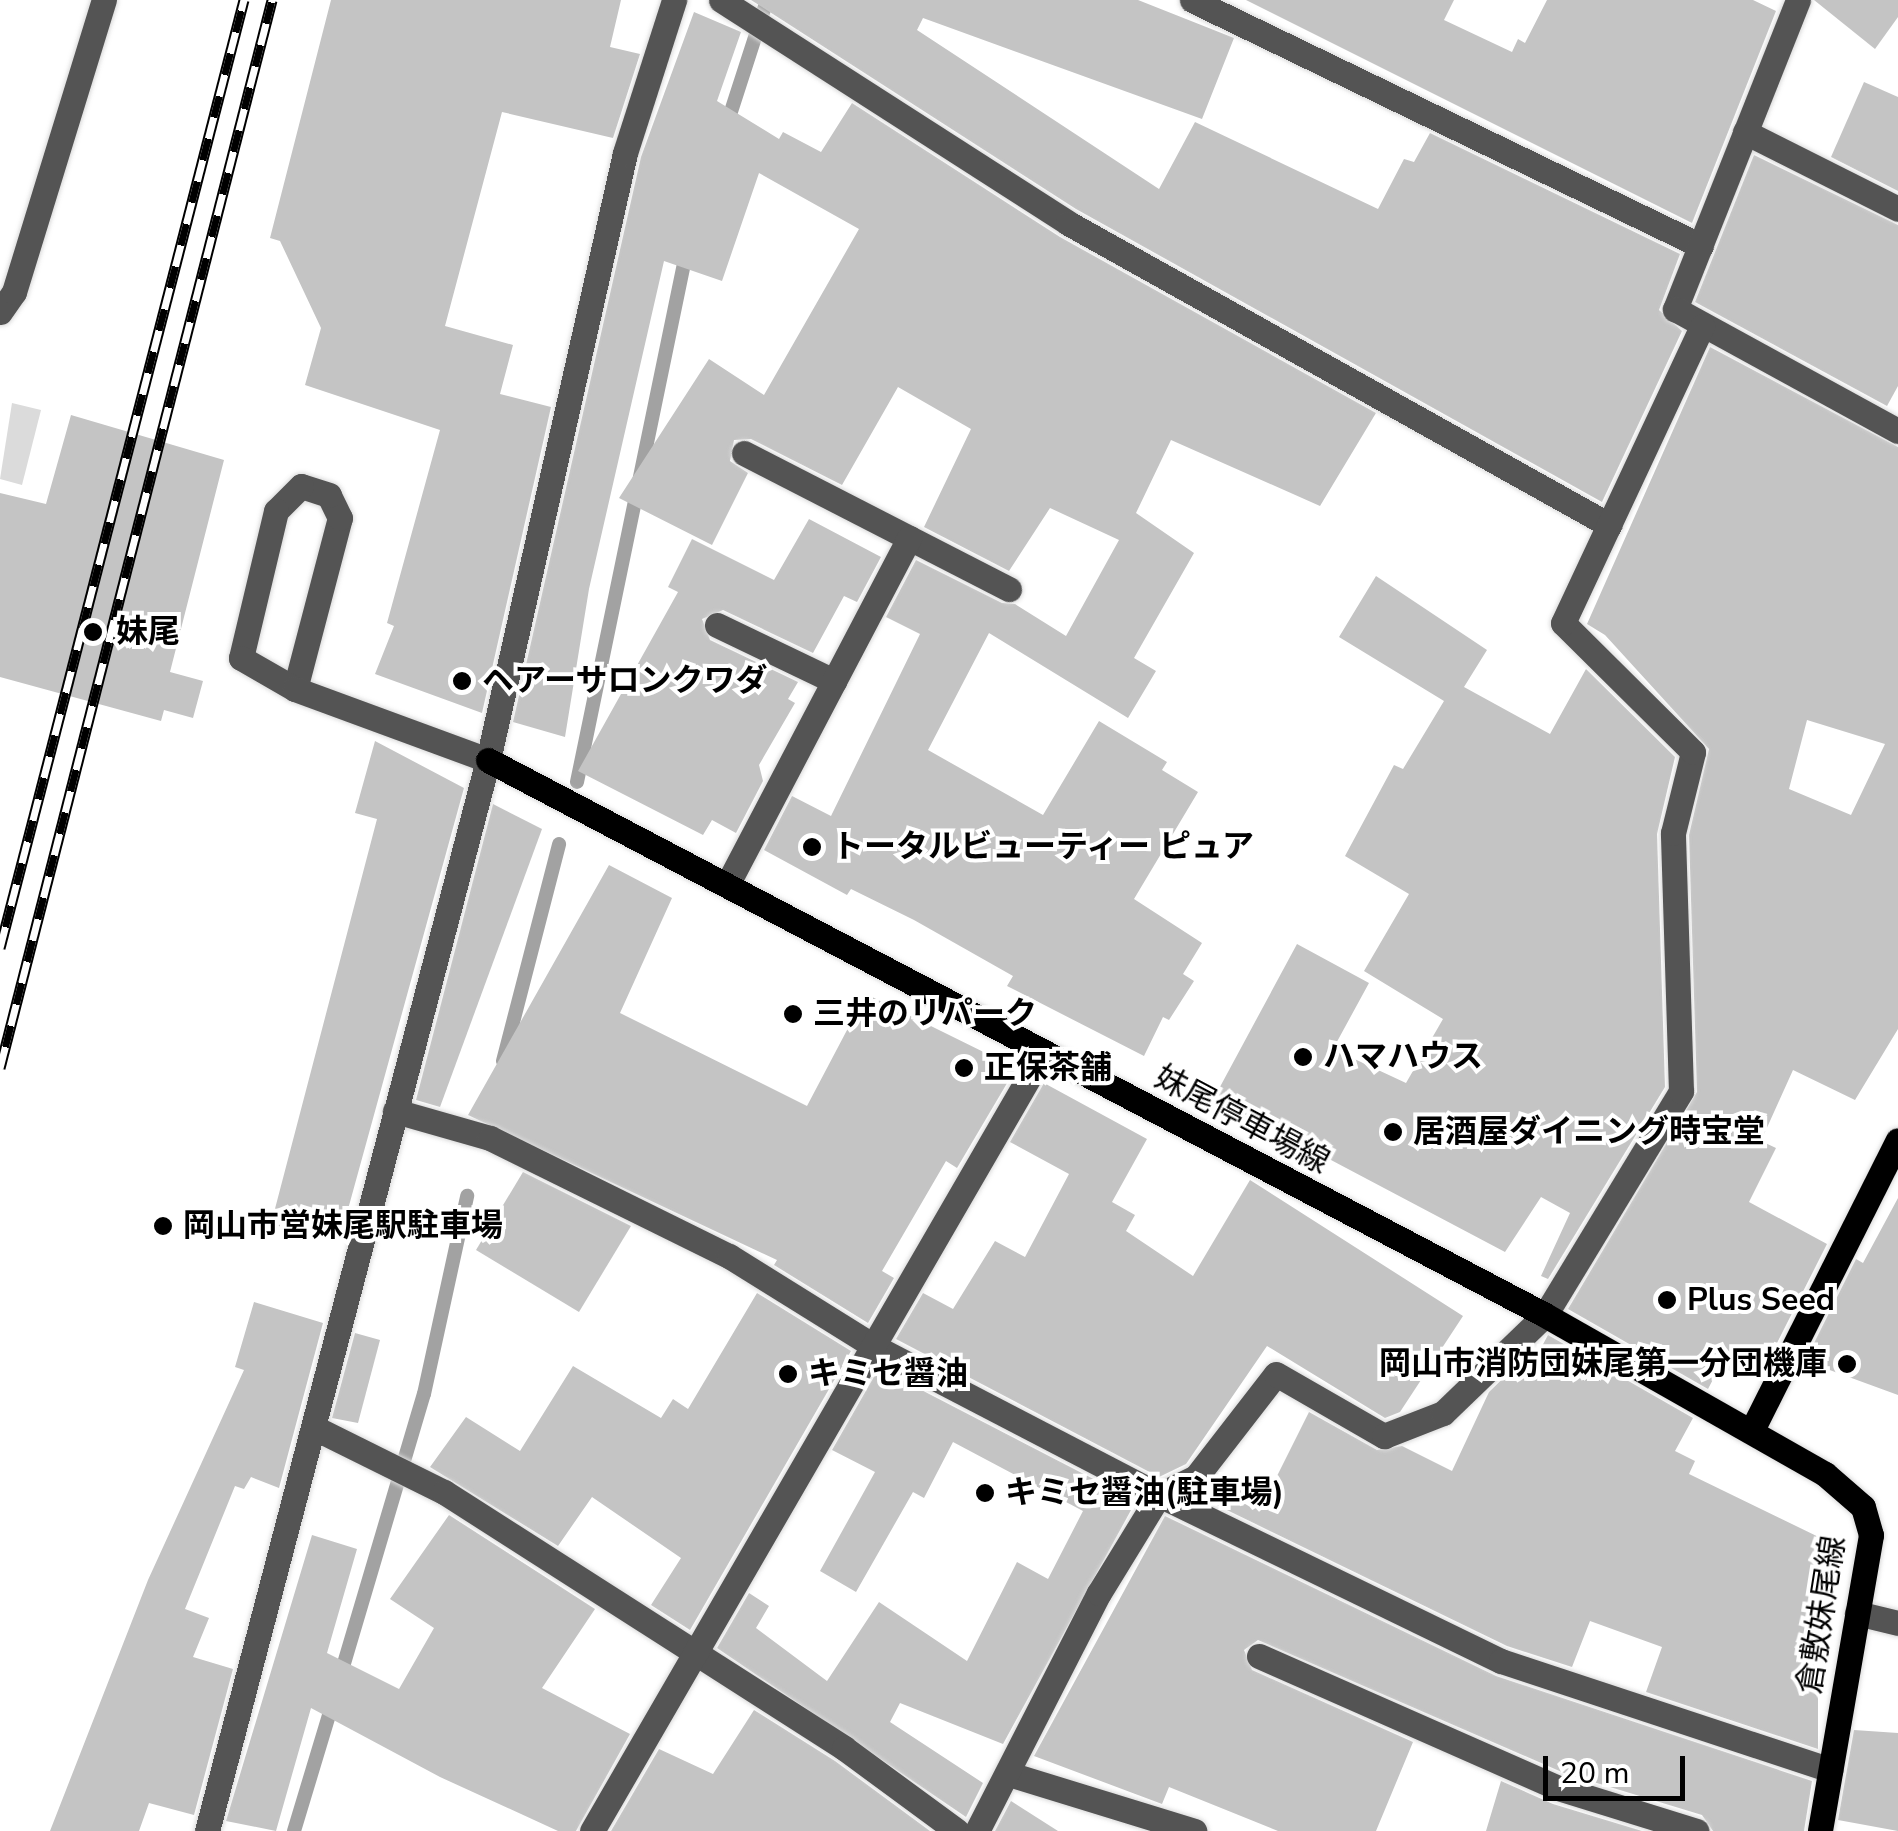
<!DOCTYPE html>
<meta charset="utf-8">
<style>
body{margin:0}
#map{position:relative;width:1898px;height:1831px;overflow:hidden;background:#fff;font-family:"Nunito Sans","Noto Sans JP",sans-serif}
div>[style]{position:absolute}
[style*='--x']{left:calc(var(--x)*1px);top:calc(var(--y)*1px);width:calc(var(--w)*1px);rotate:calc(var(--a)*1deg)}
.green>*{inset:0;background:#dbdbdb}
.stream>*{height:14px;margin:-7px;padding:0 7px;transform-origin:7px;border-radius:7px;background:#a2a2a2}
.building>*{inset:0;background:#c4c4c4}
.roads{filter:drop-shadow(0 0 2px #dbdbdb) drop-shadow(0 0 2px #dbdbdb)}
.minor>*{height:25px;margin:-12.5px;padding:0 12.5px;transform-origin:12.5px;border-radius:12.5px;background:#545454}
.major>*{height:25px;margin:-12.5px;padding:0 12.5px;transform-origin:12.5px;border-radius:12.5px;background:#000}
.rail>*{height:11px;margin-top:-5.5px;transform-origin:0;background:repeating-linear-gradient(90deg,#fff 0 22px,#000 0 44px);box-sizing:border-box;border-block:2px solid #000}
.dots>*{width:28px;height:28px;translate:-50% -50%;box-sizing:border-box;border:5px solid #fff;border-radius:50%}
span{translate:-50% -50%;white-space:nowrap;text-align:center;line-height:1.15;-webkit-text-stroke:8px #fff;paint-order:stroke}
.poi-label{font-size:32px;color:#000;font-weight:700}
.left{translate:0 -50%;text-align:left}
.right{translate:-100% -50%;text-align:right}
.street-label{font-size:32px;color:#000}
.scale{position:absolute;left:1543px;top:1756px;width:142px;height:45px;box-sizing:border-box;border:5px solid #000;border-top:0;padding-left:12px;font-size:30px;line-height:35px;white-space:nowrap;color:#000;-webkit-text-stroke:8px #fff;paint-order:stroke}
</style>
<div id="map">
<div class="green">
<div style="clip-path:polygon(12px 403px,41px 410px,22px 485px,0 479px)"></div>
</div>
<div class="stream">
<div style="--x:727;--y:124;--w:130;--a:-72.1"></div>
<div style="--x:577;--y:782;--w:544;--a:-78.34"></div>
<div style="--x:503;--y:1061;--w:224;--a:-75.5"></div>
<div style="--x:340;--y:1677;--w:295;--a:-73.5"></div>
<div style="--x:424;--y:1394;--w:203;--a:-77.7"></div>
<div style="--x:294;--y:1831;--w:135;--a:-73.2"></div>
</div>
<div class="building">
<div style="clip-path:polygon(331px 0,621px 0,610px 47px,640px 54px,613px 138px,502px 112px,445px 326px,513px 345px,500px 394px,551px 407px,482px 713px,375px 674px,394px 626px,387px 623px,440px 430px,305px 385px,321px 328px,280px 241px,270px 238px)"></div>
<div style="clip-path:polygon(751px 0,1138px 0,1234px 38px,1202px 119px,923px 18px,917px 30px,1159px 189px,1195px 122px,1378px 209px,1404px 159px,1414px 162px,1430px 133px,1680px 254px,1659px 310px,1682px 331px,1602px 502px,1076px 209px)"></div>
<div style="clip-path:polygon(1246px 0,1454px 0,1444px 20px,1512px 52px,1518px 39px,1525px 43px,1547px 0,1753px 0,1776px 11px,1692px 223px)"></div>
<div style="clip-path:polygon(1814px 0,1898px 0,1898px 17px,1875px 49px)"></div>
<div style="clip-path:polygon(694px 12px,741px 32px,717px 101px,779px 139px,783px 132px,821px 152px,852px 103px,1060px 237px,1376px 413px,1320px 506px,1171px 440px,1136px 513px,1194px 553px,1134px 658px,1156px 671px,1128px 718px,989px 633px,928px 750px,1043px 815px,1099px 721px,1167px 762px,1162px 770px,1198px 792px,1134px 899px,1202px 943px,1183px 974px,1194px 981px,1169px 1020px,1163px 1017px,1144px 1056px,1007px 986px,1013px 976px,914px 920px,851px 889px,847px 895px,764px 850px,792px 796px,831px 816px,920px 634px,886px 617px,916px 560px,1002px 603px,1015px 604px,1066px 636px,1119px 540px,1050px 508px,1009px 571px,924px 527px,971px 429px,898px 387px,842px 485px,751px 439px,734px 440px,730px 461px,748px 473px,712px 545px,619px 498px,709px 359px,764px 395px,859px 229px,759px 173px,722px 281px,664px 261px,589px 589px,565px 737px,513px 722px,641px 157px)"></div>
<div style="clip-path:polygon(1864px 82px,1898px 97px,1898px 191px,1831px 157px)"></div>
<div style="clip-path:polygon(1754px 155px,1898px 225px,1898px 386px,1887px 406px,1695px 302px)"></div>
<div style="clip-path:polygon(evenodd,1710px 347px,1898px 447px,1898px 1029px,1855px 1100px,1793px 1070px,1761px 1141px,1776px 1148px,1749px 1202px,1827px 1244px,1774px 1349px,1761px 1345px,1744px 1378px,1720px 1366px,1708px 1389px,1568px 1309px,1697px 1092px,1689px 835px,1709px 749px,1605px 635px,1587px 624px,1710px 347px,1807px 720px,1885px 744px,1851px 815px,1789px 789px,1807px 720px)"></div>
<div style="clip-path:polygon(71px 415px,224px 460px,170px 672px,203px 681px,193px 718px,164px 710px,161px 721px,0 677px,0 493px,46px 504px)"></div>
<div style="clip-path:polygon(809px 519px,881px 557px,857px 602px,844px 596px,813px 653px,723px 610px,702px 619px,710px 640px,798px 682px,788px 699px,795px 703px,759px 765px,763px 781px,736px 833px,712px 820px,703px 835px,578px 771px,678px 592px,668px 587px,692px 539px,774px 580px)"></div>
<div style="clip-path:polygon(1376px 576px,1487px 650px,1464px 687px,1550px 734px,1586px 669px,1675px 757px,1657px 834px,1665px 1087px,1548px 1279px,1541px 1276px,1570px 1213px,1541px 1197px,1505px 1252px,1214px 1098px,1297px 944px,1369px 983px,1333px 1049px,1406px 1083px,1443px 1019px,1364px 971px,1409px 894px,1345px 856px,1394px 765px,1403px 769px,1444px 701px,1339px 637px)"></div>
<div style="clip-path:polygon(375px 741px,464px 788px,339px 1242px,271px 1224px,377px 819px,355px 813px)"></div>
<div style="clip-path:polygon(493px 804px,542px 829px,440px 1107px,416px 1100px)"></div>
<div style="clip-path:polygon(609px 865px,672px 898px,620px 1013px,807px 1106px,866px 994px,1016px 1068px,957px 1168px,946px 1161px,882px 1271px,894px 1278px,868px 1323px,774px 1265px,777px 1260px,468px 1115px)"></div>
<div style="clip-path:polygon(1044px 1083px,1147px 1139px,1112px 1202px,1135px 1215px,1126px 1231px,1193px 1276px,1250px 1180px,1463px 1316px,1400px 1412px,1385px 1418px,1267px 1346px,1186px 1464px,1159px 1477px,896px 1339px,923px 1293px,953px 1309px,995px 1241px,1025px 1257px,1069px 1174px,1010px 1142px)"></div>
<div style="clip-path:polygon(523px 1172px,631px 1226px,579px 1312px,476px 1250px)"></div>
<div style="clip-path:polygon(1898px 1198px,1898px 1395px,1805px 1361px,1856px 1259px,1863px 1263px)"></div>
<div style="clip-path:polygon(757px 1293px,851px 1351px,690px 1630px,651px 1605px,681px 1558px,592px 1497px,558px 1546px,430px 1467px,466px 1417px,520px 1451px,573px 1366px,661px 1418px,673px 1399px,688px 1409px)"></div>
<div style="clip-path:polygon(254px 1302px,323px 1323px,279px 1488px,251px 1477px,244px 1489px,235px 1486px,185px 1609px,209px 1618px,193px 1657px,233px 1669px,194px 1815px,149px 1803px,139px 1831px,50px 1831px,148px 1580px,244px 1370px,235px 1367px)"></div>
<div style="clip-path:polygon(355px 1333px,380px 1340px,358px 1423px,332px 1418px)"></div>
<div style="clip-path:polygon(1548px 1335px,1693px 1418px,1675px 1451px,1695px 1461px,1689px 1474px,1831px 1543px,1814px 1606px,1830px 1610px,1813px 1678px,1818px 1679px,1818px 1749px,1646px 1692px,1662px 1647px,1590px 1621px,1572px 1667px,1507px 1646px,1196px 1495px,1216px 1477px,1264px 1502px,1309px 1412px,1377px 1450px,1402px 1446px,1452px 1471px,1489px 1392px,1526px 1356px,1534px 1361px)"></div>
<div style="clip-path:polygon(879px 1368px,1136px 1501px,1003px 1744px,900px 1703px,890px 1722px,983px 1783px,966px 1817px,717px 1648px,749px 1593px,769px 1606px,756px 1628px,827px 1681px,879px 1602px,967px 1661px,1017px 1562px,1048px 1579px,1083px 1511px,953px 1442px,924px 1498px,913px 1492px,856px 1592px,820px 1571px,875px 1472px,832px 1450px)"></div>
<div style="clip-path:polygon(449px 1515px,595px 1609px,542px 1688px,630px 1734px,576px 1831px,558px 1831px,440px 1777px,311px 1708px,276px 1831px,226px 1821px,312px 1535px,357px 1549px,327px 1653px,399px 1689px,434px 1628px,390px 1599px)"></div>
<div style="clip-path:polygon(1165px 1516px,1496px 1676px,1812px 1781px,1804px 1831px,1713px 1831px,1702px 1815px,1564px 1773px,1258px 1640px,1244px 1650px,1252px 1670px,1413px 1742px,1376px 1831px,1278px 1831px,1169px 1787px,1162px 1804px,1034px 1756px)"></div>
<div style="clip-path:polygon(754px 1710px,835px 1761px,930px 1831px,611px 1831px,659px 1749px,713px 1774px)"></div>
<div style="clip-path:polygon(1854px 1730px,1898px 1733px,1898px 1831px,1838px 1820px)"></div>
<div style="clip-path:polygon(1501px 1781px,1553px 1804px,1642px 1831px,1486px 1831px)"></div>
<div style="clip-path:polygon(1011px 1801px,1058px 1831px,995px 1831px)"></div>
</div>
<div class="roads">
<div class="minor">
<div style="--x:721;--y:0;--w:412;--a:32.7"></div>
<div style="--x:1068;--y:223;--w:620;--a:29.17"></div>
<div style="--x:1192;--y:0;--w:565;--a:25.79"></div>
<div style="--x:1798;--y:0;--w:333;--a:111.7"></div>
<div style="--x:1675;--y:309;--w:254;--a:28.7"></div>
<div style="--x:1745;--y:132;--w:171;--a:26.7"></div>
<div style="--x:0;--y:312;--w:24;--a:-55"></div>
<div style="--x:14;--y:292;--w:306;--a:-72.9"></div>
<div style="--x:744;--y:453;--w:298;--a:27.2"></div>
<div style="--x:717;--y:625;--w:130;--a:25.6"></div>
<div style="--x:295;--y:689;--w:177;--a:-75.3"></div>
<div style="--x:340;--y:518;--w:25;--a:-116"></div>
<div style="--x:329;--y:495;--w:29;--a:-162"></div>
<div style="--x:301;--y:486;--w:35;--a:135"></div>
<div style="--x:276;--y:511;--w:151;--a:103.4"></div>
<div style="--x:241;--y:658;--w:62;--a:29.9"></div>
<div style="--x:295;--y:689;--w:206;--a:20.2"></div>
<div style="--x:727;--y:885;--w:392;--a:-62.3"></div>
<div style="--x:395;--y:1111;--w:99;--a:15.9"></div>
<div style="--x:490;--y:1138;--w:267;--a:26.3"></div>
<div style="--x:729;--y:1256;--w:172;--a:31.9"></div>
<div style="--x:875;--y:1347;--w:320;--a:27.5"></div>
<div style="--x:1159;--y:1495;--w:380;--a:25.9"></div>
<div style="--x:1501;--y:1661;--w:347;--a:18.3"></div>
<div style="--x:315;--y:1428;--w:144;--a:26.4"></div>
<div style="--x:444;--y:1492;--w:475;--a:32.6"></div>
<div style="--x:844;--y:1748;--w:140;--a:36.3"></div>
<div style="--x:1857;--y:1613;--w:42;--a:13.7"></div>
<div style="--x:1259;--y:1656;--w:327;--a:23.8"></div>
<div style="--x:1558;--y:1788;--w:145;--a:17.2"></div>
<div style="--x:1009;--y:1774;--w:194;--a:17.1"></div>
<div style="--x:207;--y:1831;--w:1107;--a:-75.3"></div>
<div style="--x:488;--y:760;--w:622;--a:-77.28"></div>
<div style="--x:625;--y:153;--w:161;--a:-72.2"></div>
<div style="--x:592;--y:1831;--w:899;--a:-59.9"></div>
<div style="--x:977;--y:1831;--w:267;--a:-62.9"></div>
<div style="--x:1099;--y:1593;--w:115;--a:-58.5"></div>
<div style="--x:1159;--y:1495;--w:41;--a:-25.9"></div>
<div style="--x:1196;--y:1477;--w:130;--a:-52.2"></div>
<div style="--x:1276;--y:1374;--w:125;--a:29.9"></div>
<div style="--x:1384;--y:1436;--w:63;--a:-21.3"></div>
<div style="--x:1443;--y:1413;--w:141;--a:-43.9"></div>
<div style="--x:1545;--y:1315;--w:262;--a:-58.7"></div>
<div style="--x:1681;--y:1091;--w:258;--a:-91.8"></div>
<div style="--x:1673;--y:833;--w:83;--a:-76.1"></div>
<div style="--x:1693;--y:752;--w:183;--a:-135.2"></div>
<div style="--x:1563;--y:623;--w:328;--a:-64.9"></div>
</div>
<div class="major">
<div style="--x:488;--y:760;--w:1194;--a:27.7"></div>
<div style="--x:1545;--y:1315;--w:322;--a:29.6"></div>
<div style="--x:1825;--y:1474;--w:50;--a:41"></div>
<div style="--x:1863;--y:1507;--w:29;--a:74"></div>
<div style="--x:1871;--y:1535;--w:300;--a:99.8"></div>
<div style="--x:1753;--y:1428;--w:322;--a:-63.3"></div>
</div>
</div>
<div class="rail">
<div style="--x:0;--y:948;--w:979;--a:-75.57"></div>
<div style="--x:0;--y:1068;--w:1102;--a:-75.71"></div>
</div>
<div class="dots">
<div style="left:93px;top:632px;background:#000"></div>
<div style="left:462px;top:681px;background:#000"></div>
<div style="left:812px;top:847px;background:#000"></div>
<div style="left:793px;top:1014px;background:#000"></div>
<div style="left:1303px;top:1057px;background:#000"></div>
<div style="left:964px;top:1068px;background:#000"></div>
<div style="left:1393px;top:1132px;background:#000"></div>
<div style="left:163px;top:1226px;background:#000"></div>
<div style="left:1667px;top:1300px;background:#000"></div>
<div style="left:1847px;top:1364px;background:#000"></div>
<div style="left:788px;top:1374px;background:#000"></div>
<div style="left:985px;top:1493px;background:#000"></div>
</div>
<div class="poi-label">
<span class="left" style="left:116px;top:632px">妹尾</span>
<span class="left" style="left:482px;top:681px">ヘアーサロンクワダ</span>
<span class="left" style="left:832px;top:847px">トータルビューティー ピュア</span>
<span class="left" style="left:813px;top:1014px">三井のリパーク</span>
<span class="left" style="left:1323px;top:1057px">ハマハウス</span>
<span class="left" style="left:984px;top:1068px">正保茶舗</span>
<span class="left" style="left:1413px;top:1132px">居酒屋ダイニング時宝堂</span>
<span class="left" style="left:183px;top:1226px">岡山市営妹尾駅駐車場</span>
<span class="left" style="left:1687px;top:1300px">Plus Seed</span>
<span class="right" style="left:1827px;top:1364px">岡山市消防団妹尾第一分団機庫</span>
<span class="left" style="left:808px;top:1374px">キミセ醤油</span>
<span class="left" style="left:1005px;top:1493px">キミセ醤油(駐車場)</span>
</div>
<div class="street-label">
<span style="left:1242px;top:1120px;rotate:28deg">妹尾停車場線</span>
<span style="left:1822px;top:1615px;rotate:-81deg">倉敷妹尾線</span>
</div>
<div class="scale">20 m</div>
</div>
